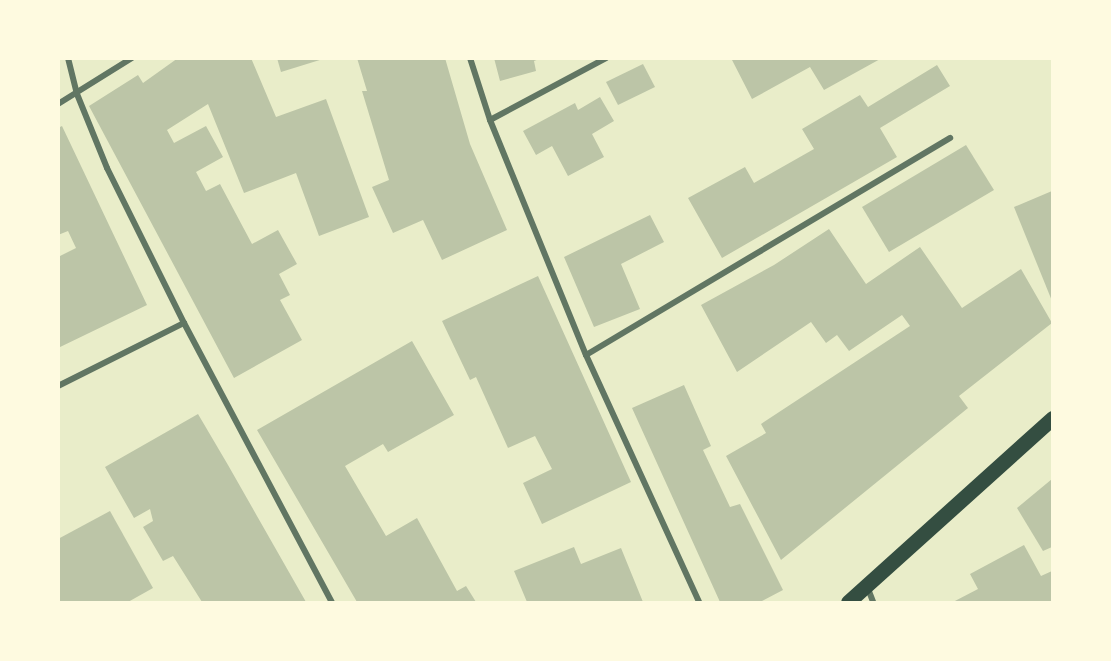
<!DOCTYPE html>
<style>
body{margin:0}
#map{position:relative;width:1111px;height:661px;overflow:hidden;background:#e9edc9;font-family:"Source Serif 4",serif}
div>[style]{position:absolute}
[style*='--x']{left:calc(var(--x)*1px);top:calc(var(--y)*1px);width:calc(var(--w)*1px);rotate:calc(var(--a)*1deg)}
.building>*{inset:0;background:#bcc5a7}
.minor>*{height:6px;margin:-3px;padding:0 3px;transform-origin:3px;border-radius:3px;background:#617663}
.primary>*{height:15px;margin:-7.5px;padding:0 7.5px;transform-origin:7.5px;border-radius:7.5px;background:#344e41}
span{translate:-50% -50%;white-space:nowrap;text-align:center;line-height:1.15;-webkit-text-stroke:6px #fefae0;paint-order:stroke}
.frame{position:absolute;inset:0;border:60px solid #fefae0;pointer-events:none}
</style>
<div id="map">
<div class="building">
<div style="clip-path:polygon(178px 58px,251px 58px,276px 117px,326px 99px,369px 217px,319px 236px,296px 173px,244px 193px,208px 104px,167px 130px,174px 143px,206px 126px,223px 157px,196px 172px,206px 191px,220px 184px,252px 244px,278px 230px,297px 264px,279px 274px,290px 295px,280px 300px,302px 340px,234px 378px,89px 106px,138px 75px,143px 83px)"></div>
<div style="clip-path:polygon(277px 58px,322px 58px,323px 59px,281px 72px)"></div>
<div style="clip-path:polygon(357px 58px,445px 58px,470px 144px,507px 230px,442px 260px,423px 220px,393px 233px,372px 187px,389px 180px,362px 91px,367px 91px)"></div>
<div style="clip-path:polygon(494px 58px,539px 58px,539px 59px,534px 61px,536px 71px,500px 81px)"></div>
<div style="clip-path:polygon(731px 58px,882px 58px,824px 90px,810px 67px,752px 99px)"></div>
<div style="clip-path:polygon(643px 64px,655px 87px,618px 105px,606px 82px)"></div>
<div style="clip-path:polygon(937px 65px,950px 86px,880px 128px,897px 157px,722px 258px,688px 198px,745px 167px,754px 183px,814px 149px,802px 129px,860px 95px,868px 107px)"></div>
<div style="clip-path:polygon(600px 97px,614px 121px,592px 134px,604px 157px,568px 176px,552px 146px,536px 155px,523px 131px,575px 103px,578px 110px)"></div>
<div style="clip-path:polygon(62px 126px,147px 305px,58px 348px,58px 257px,76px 248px,68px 231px,58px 235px,58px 128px)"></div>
<div style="clip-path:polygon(966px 145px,994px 190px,889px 252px,862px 207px)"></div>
<div style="clip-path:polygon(1052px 191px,1052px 301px,1014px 207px)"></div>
<div style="clip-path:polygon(650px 215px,664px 242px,621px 264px,640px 309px,594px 327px,564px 257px)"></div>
<div style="clip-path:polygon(829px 229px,866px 284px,920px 247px,962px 308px,1021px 269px,1052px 323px,959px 396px,968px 408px,781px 560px,726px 456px,766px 433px,761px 424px,910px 326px,902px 315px,849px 351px,837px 335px,826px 343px,811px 322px,737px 372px,701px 305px,774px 265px)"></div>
<div style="clip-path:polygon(538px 276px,631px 482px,542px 524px,523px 483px,552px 469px,535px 436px,508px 448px,476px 377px,470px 380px,442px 321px)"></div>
<div style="clip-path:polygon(412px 341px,454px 415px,388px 452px,383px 444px,345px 466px,386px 536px,417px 518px,457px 591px,466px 586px,476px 602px,357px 602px,257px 430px)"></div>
<div style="clip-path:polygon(684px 385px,711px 446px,703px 450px,730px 507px,740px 504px,783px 590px,760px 602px,720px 602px,632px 408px)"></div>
<div style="clip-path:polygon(198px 414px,228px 465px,306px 602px,202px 602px,173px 556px,163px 561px,143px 527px,153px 521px,150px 509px,134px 518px,105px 467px)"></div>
<div style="clip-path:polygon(1052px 479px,1052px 547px,1043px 551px,1017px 508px)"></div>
<div style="clip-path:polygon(110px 511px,153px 588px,128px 602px,58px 602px,58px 539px)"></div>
<div style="clip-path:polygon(1024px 545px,1041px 576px,1052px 571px,1052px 602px,953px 602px,978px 589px,970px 574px)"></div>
<div style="clip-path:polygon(574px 547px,581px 564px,621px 548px,643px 602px,527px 602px,514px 571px)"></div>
</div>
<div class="minor">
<div style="--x:68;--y:58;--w:37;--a:76"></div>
<div style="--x:77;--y:94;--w:80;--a:67.9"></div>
<div style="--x:107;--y:168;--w:173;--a:63.6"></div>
<div style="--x:184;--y:323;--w:316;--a:62.1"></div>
<div style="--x:470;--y:58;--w:65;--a:72.1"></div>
<div style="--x:490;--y:120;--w:254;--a:67.8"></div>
<div style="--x:586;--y:355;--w:272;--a:65.4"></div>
<div style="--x:58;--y:104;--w:87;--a:-31.9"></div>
<div style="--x:490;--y:120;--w:132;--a:-28.1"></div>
<div style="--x:586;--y:355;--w:424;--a:-30.8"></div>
<div style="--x:58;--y:386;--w:141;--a:-26.6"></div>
<div style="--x:867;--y:586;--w:17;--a:69"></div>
</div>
<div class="primary">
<div style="--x:848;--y:602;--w:275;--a:-42"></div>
</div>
<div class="frame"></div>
</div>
